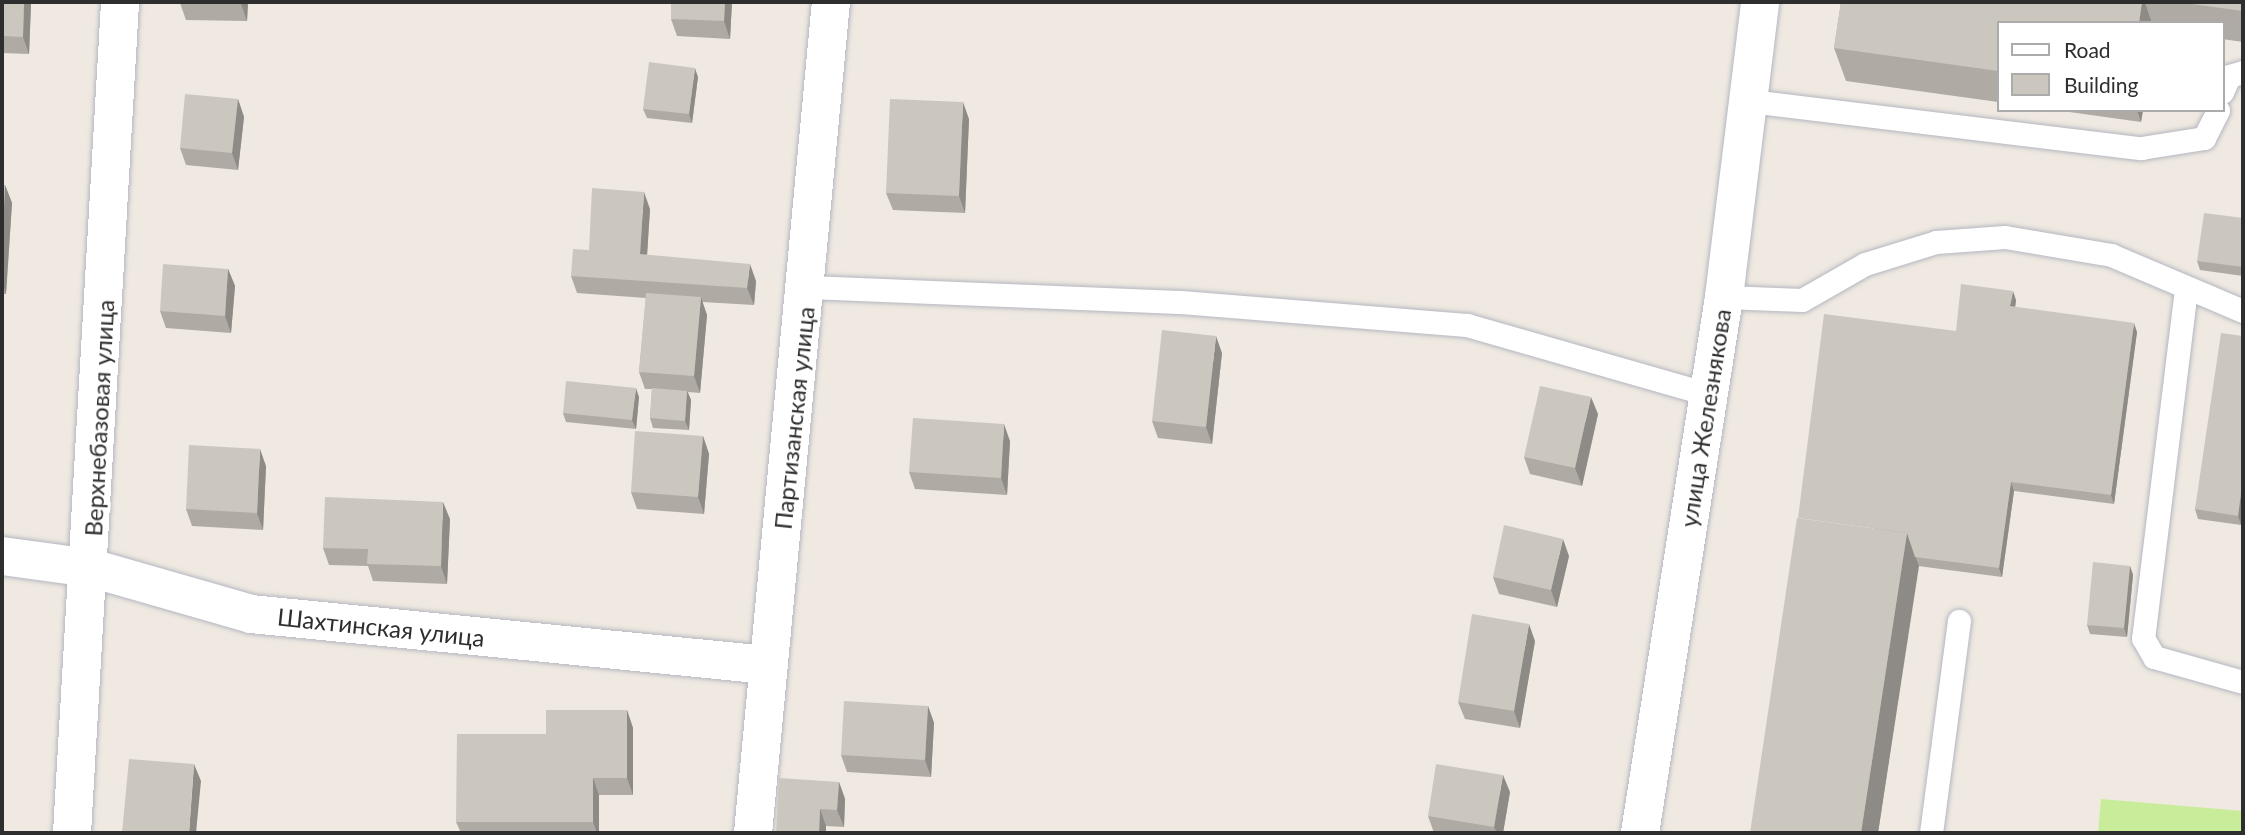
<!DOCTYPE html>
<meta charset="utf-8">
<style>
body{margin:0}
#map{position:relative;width:2245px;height:835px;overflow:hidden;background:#efe9e1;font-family:Lato,sans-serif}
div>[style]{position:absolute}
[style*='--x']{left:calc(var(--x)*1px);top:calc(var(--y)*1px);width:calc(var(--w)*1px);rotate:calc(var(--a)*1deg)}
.pitch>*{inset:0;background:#c9ec9a}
.roads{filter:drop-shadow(0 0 2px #b4b7c1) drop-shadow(0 0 2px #b4b7c1)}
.service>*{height:23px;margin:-11.5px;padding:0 11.5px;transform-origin:11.5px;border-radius:11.5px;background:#fff}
.minor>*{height:38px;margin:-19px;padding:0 19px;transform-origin:19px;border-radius:19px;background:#fff}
.wall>*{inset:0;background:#afaba4}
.shaded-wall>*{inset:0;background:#8e8b86}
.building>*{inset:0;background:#cbc7bf}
span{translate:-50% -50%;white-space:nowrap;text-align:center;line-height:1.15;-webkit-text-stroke:6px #fff;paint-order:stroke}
.street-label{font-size:24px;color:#2e2e2e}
.frame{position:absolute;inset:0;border:4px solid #2e2e2e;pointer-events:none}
.legend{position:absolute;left:1997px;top:21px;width:228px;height:91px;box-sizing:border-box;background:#fff;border:2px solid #ababab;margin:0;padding:9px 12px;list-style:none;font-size:21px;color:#2e2e2e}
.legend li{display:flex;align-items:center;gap:14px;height:35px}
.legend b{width:35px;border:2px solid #ababab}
</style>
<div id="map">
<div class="pitch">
<div style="clip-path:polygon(2101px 799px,2243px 811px,2243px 833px,2098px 833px)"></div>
</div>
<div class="roads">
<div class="service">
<div style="--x:2222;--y:92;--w:17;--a:-66"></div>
<div style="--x:2229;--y:76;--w:15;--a:-16"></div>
<div style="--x:1750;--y:101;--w:394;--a:6.9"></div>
<div style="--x:2141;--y:148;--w:64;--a:-9"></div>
<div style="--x:2204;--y:138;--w:31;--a:-63"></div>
<div style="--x:808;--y:287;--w:372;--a:2.3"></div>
<div style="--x:1180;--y:302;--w:288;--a:4.6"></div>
<div style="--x:1467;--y:325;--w:250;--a:16"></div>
<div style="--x:2186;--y:289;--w:352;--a:97"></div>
<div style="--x:2143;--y:638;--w:22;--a:60"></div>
<div style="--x:2154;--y:657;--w:92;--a:15.7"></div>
<div style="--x:1724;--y:297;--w:78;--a:2.2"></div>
<div style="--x:1802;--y:300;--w:73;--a:-29.7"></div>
<div style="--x:1865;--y:264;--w:74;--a:-17.2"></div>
<div style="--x:1936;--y:242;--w:69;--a:-4.1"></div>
<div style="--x:2005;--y:237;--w:108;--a:9.6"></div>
<div style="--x:2111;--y:255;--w:143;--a:23"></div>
<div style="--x:1931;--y:833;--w:214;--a:-82.5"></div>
</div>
<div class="minor">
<div style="--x:2;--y:556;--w:90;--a:7.7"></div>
<div style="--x:91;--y:568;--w:166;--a:16"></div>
<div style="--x:251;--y:614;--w:519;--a:5.64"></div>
<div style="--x:72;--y:833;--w:832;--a:-86.69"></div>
<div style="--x:753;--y:833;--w:835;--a:-84.64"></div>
<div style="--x:1640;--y:833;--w:543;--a:-81.09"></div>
<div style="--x:1724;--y:297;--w:297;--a:-83"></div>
</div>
</div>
<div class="wall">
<div style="clip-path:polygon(2px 2px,31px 4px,29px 54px,2px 53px)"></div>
<div style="clip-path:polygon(248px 2px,247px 21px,186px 20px,180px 3px)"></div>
<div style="clip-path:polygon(732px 2px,730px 39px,677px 36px,671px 19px)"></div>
<div style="clip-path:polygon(1841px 2px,2145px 2px,2152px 23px,1998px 23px,1998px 102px,1846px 81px,1834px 48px)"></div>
<div style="clip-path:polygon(2145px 2px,2243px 2px,2243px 42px,2222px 39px,2222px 23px,2152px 23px)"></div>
<div style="clip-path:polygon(698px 77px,692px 123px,647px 118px,643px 109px)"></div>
<div style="clip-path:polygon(238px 99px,244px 117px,238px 170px,186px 165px,180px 148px)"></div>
<div style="clip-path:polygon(2055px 110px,2143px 110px,2141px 122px)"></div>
<div style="clip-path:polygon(969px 119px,965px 213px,893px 210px,886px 193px)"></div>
<div style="clip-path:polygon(2px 185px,5px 185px,12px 203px,6px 294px,2px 294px)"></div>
<div style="clip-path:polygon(650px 209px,647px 255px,756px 281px,754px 305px,702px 302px,707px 315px,700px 393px,688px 392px,691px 400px,689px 430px,653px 428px,650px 418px,652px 389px,645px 389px,639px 372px,646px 298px,577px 293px,571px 276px,589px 250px)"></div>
<div style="clip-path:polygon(2243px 218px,2243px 276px,2200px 270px,2197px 261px)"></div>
<div style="clip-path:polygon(228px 269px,235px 286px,231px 333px,166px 328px,160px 311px)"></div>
<div style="clip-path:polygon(2016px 300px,2015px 307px,2137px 332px,2114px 504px,2014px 491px,2002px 577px,1918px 566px,1878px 833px,1750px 833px,1956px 331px)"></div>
<div style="clip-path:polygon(2243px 336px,2243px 510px,2241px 525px,2198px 519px,2195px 509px)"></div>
<div style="clip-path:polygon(1222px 353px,1212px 444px,1158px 438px,1152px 421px)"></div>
<div style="clip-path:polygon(639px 397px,636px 429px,566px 422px,563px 413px)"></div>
<div style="clip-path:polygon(1598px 414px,1582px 486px,1530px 474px,1524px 457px)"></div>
<div style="clip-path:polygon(703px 436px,709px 454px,704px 514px,637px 509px,631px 492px)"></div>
<div style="clip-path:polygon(1010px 441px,1007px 495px,915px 489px,909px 472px)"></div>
<div style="clip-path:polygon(266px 466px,263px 530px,192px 526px,186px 509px)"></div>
<div style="clip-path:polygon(450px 519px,447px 584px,373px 581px,368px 566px,329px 565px,323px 548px)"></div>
<div style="clip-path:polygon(1569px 556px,1557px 607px,1499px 594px,1493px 577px)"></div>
<div style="clip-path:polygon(2130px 566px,2133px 575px,2127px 637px,2090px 634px,2087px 625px)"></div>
<div style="clip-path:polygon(1535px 641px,1520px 728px,1465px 719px,1458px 702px)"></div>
<div style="clip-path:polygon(928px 706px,934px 723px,931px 777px,847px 772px,841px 755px)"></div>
<div style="clip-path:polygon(627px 710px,633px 728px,633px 795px,599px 795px,599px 833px,461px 833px,456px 822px,546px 734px)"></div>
<div style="clip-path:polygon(839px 782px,845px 799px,844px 827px,826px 826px,826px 833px,776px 833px)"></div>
<div style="clip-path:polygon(1510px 792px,1503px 833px,1434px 833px,1428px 816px)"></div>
</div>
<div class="shaded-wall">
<div style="clip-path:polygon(24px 2px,30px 2px,31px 4px,29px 54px,23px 37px)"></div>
<div style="clip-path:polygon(241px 2px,248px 2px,247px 21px,241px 4px)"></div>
<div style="clip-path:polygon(725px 2px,732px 2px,730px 39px,724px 21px)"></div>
<div style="clip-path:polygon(2142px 2px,2145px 2px,2152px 23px,2139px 23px)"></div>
<div style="clip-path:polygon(695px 68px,698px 77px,692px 123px,689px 114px)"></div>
<div style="clip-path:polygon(238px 99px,244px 117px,238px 170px,232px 153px)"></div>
<div style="clip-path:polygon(963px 102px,969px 119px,965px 213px,959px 196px)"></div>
<div style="clip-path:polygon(2137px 110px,2143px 110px,2141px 122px)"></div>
<div style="clip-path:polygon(5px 185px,12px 203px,6px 294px,2px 282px,2px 247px)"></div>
<div style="clip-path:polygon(644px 192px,650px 209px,646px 271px,640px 254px)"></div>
<div style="clip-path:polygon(750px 264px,756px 281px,754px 305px,747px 288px)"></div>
<div style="clip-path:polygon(228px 269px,235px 286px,231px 333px,225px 316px)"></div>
<div style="clip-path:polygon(2013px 291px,2016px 300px,2014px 316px,2010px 306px)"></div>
<div style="clip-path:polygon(701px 297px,707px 315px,700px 393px,694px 376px)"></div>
<div style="clip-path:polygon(2134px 323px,2137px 332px,2114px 504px,2111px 495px)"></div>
<div style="clip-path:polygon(1216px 336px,1222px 353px,1212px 444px,1206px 427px)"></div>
<div style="clip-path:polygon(636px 388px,639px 397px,636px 429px,632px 420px)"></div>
<div style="clip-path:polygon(687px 391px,691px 400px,689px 430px,685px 421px)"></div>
<div style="clip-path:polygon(1591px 397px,1598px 414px,1582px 486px,1575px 468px)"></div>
<div style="clip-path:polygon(1004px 424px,1010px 441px,1007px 495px,1001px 478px)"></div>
<div style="clip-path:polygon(703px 436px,709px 454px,704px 514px,698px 497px)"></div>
<div style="clip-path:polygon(260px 449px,266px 466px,263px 530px,257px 513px)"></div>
<div style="clip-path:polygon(2243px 478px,2243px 510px,2241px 525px,2238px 516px)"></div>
<div style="clip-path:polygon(2011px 482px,2014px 491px,2002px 577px,1999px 568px)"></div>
<div style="clip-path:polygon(443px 502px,450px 519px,447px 584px,441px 566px)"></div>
<div style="clip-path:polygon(1907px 533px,1919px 566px,1878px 833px,1861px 833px)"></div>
<div style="clip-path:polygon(1563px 539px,1569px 556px,1557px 607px,1551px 590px)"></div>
<div style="clip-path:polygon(2130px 566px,2133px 575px,2127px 637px,2124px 628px)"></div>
<div style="clip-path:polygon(1529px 624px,1535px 641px,1520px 728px,1514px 711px)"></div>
<div style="clip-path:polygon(928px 706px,934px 723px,931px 777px,925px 760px)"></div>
<div style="clip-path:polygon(627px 710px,633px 728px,633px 795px,627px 778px)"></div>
<div style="clip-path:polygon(194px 764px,201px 781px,196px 833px,189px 833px)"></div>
<div style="clip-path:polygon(1503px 775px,1510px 792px,1503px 833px,1497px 833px,1494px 827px)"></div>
<div style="clip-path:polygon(593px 778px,599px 795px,599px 833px,597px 833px,593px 822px)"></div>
<div style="clip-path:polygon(839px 782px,845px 799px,844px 827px,837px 810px)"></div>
<div style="clip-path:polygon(820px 809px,826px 826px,826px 833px,819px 833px)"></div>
</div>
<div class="building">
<div style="clip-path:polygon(2px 2px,24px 2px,23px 37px,2px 36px)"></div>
<div style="clip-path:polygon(180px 2px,241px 2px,241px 4px)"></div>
<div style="clip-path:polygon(671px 2px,725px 2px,724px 21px,671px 19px)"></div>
<div style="clip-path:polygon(1841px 2px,2142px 2px,2139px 23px,1998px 23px,1998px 71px,1834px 48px)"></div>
<div style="clip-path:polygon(2177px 2px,2243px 2px,2243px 11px)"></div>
<div style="clip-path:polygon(649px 62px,695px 68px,689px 114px,643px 109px)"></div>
<div style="clip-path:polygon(185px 94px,238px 99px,232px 153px,180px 148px)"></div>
<div style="clip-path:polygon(890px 99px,963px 102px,959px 196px,886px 193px)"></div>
<div style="clip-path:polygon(2px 185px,5px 185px,2px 247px)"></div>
<div style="clip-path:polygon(592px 188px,644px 192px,640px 254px,750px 264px,747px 288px,571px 276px,573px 249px,589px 250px)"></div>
<div style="clip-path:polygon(2204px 213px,2243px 218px,2243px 267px,2197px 261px)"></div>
<div style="clip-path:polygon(163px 264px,228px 269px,225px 316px,160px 311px)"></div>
<div style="clip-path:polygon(1961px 284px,2013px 291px,2010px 306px,2134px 323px,2111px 495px,2011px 482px,1999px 568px,1915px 557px,1907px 533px,1798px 518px,1824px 314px,1956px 331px)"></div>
<div style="clip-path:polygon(646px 293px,701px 297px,694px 376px,639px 372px)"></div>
<div style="clip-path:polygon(1162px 330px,1216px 336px,1206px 427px,1152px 421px)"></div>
<div style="clip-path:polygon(2221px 333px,2243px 336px,2243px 478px,2238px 516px,2195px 509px)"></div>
<div style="clip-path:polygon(566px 381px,636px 388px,632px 420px,563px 413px)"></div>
<div style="clip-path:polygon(1540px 386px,1591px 397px,1575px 468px,1524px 457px)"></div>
<div style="clip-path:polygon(652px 388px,687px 391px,685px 421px,650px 418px)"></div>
<div style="clip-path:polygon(913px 418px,1004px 424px,1001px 478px,909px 472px)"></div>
<div style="clip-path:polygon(635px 431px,703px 436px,698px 497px,631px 492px)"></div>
<div style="clip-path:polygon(189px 445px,260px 449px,257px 513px,186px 509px)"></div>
<div style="clip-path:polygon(325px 497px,443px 502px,441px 566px,367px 564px,368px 549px,323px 548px)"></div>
<div style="clip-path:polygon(1797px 518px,1907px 533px,1861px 833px,1750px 833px)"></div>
<div style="clip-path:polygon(1504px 525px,1563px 539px,1551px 590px,1493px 577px)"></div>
<div style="clip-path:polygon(2093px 562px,2130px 566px,2124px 628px,2087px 625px)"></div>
<div style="clip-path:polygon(1472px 614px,1529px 624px,1514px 711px,1458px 702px)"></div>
<div style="clip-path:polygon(844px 701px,928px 706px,925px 760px,841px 755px)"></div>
<div style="clip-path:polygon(546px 710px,627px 710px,627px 778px,593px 778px,593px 822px,456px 822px,457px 734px,546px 734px)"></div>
<div style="clip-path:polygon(129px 759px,194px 764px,189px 833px,122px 833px)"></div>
<div style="clip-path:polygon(1436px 764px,1503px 775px,1494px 827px,1428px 816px)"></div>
<div style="clip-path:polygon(779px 778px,839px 782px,837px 810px,820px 809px,819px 833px,776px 833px)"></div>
</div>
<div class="street-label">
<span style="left:99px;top:418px;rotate:-87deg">Верхнебазовая улица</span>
<span style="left:794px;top:418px;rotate:-84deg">Партизанская улица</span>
<span style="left:1705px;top:418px;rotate:-81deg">улица Железнякова</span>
<span style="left:381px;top:627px;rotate:6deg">Шахтинская улица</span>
</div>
<div class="frame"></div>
<ul class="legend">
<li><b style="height:9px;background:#fff"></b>Road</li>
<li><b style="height:19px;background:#cbc7bf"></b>Building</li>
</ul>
</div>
